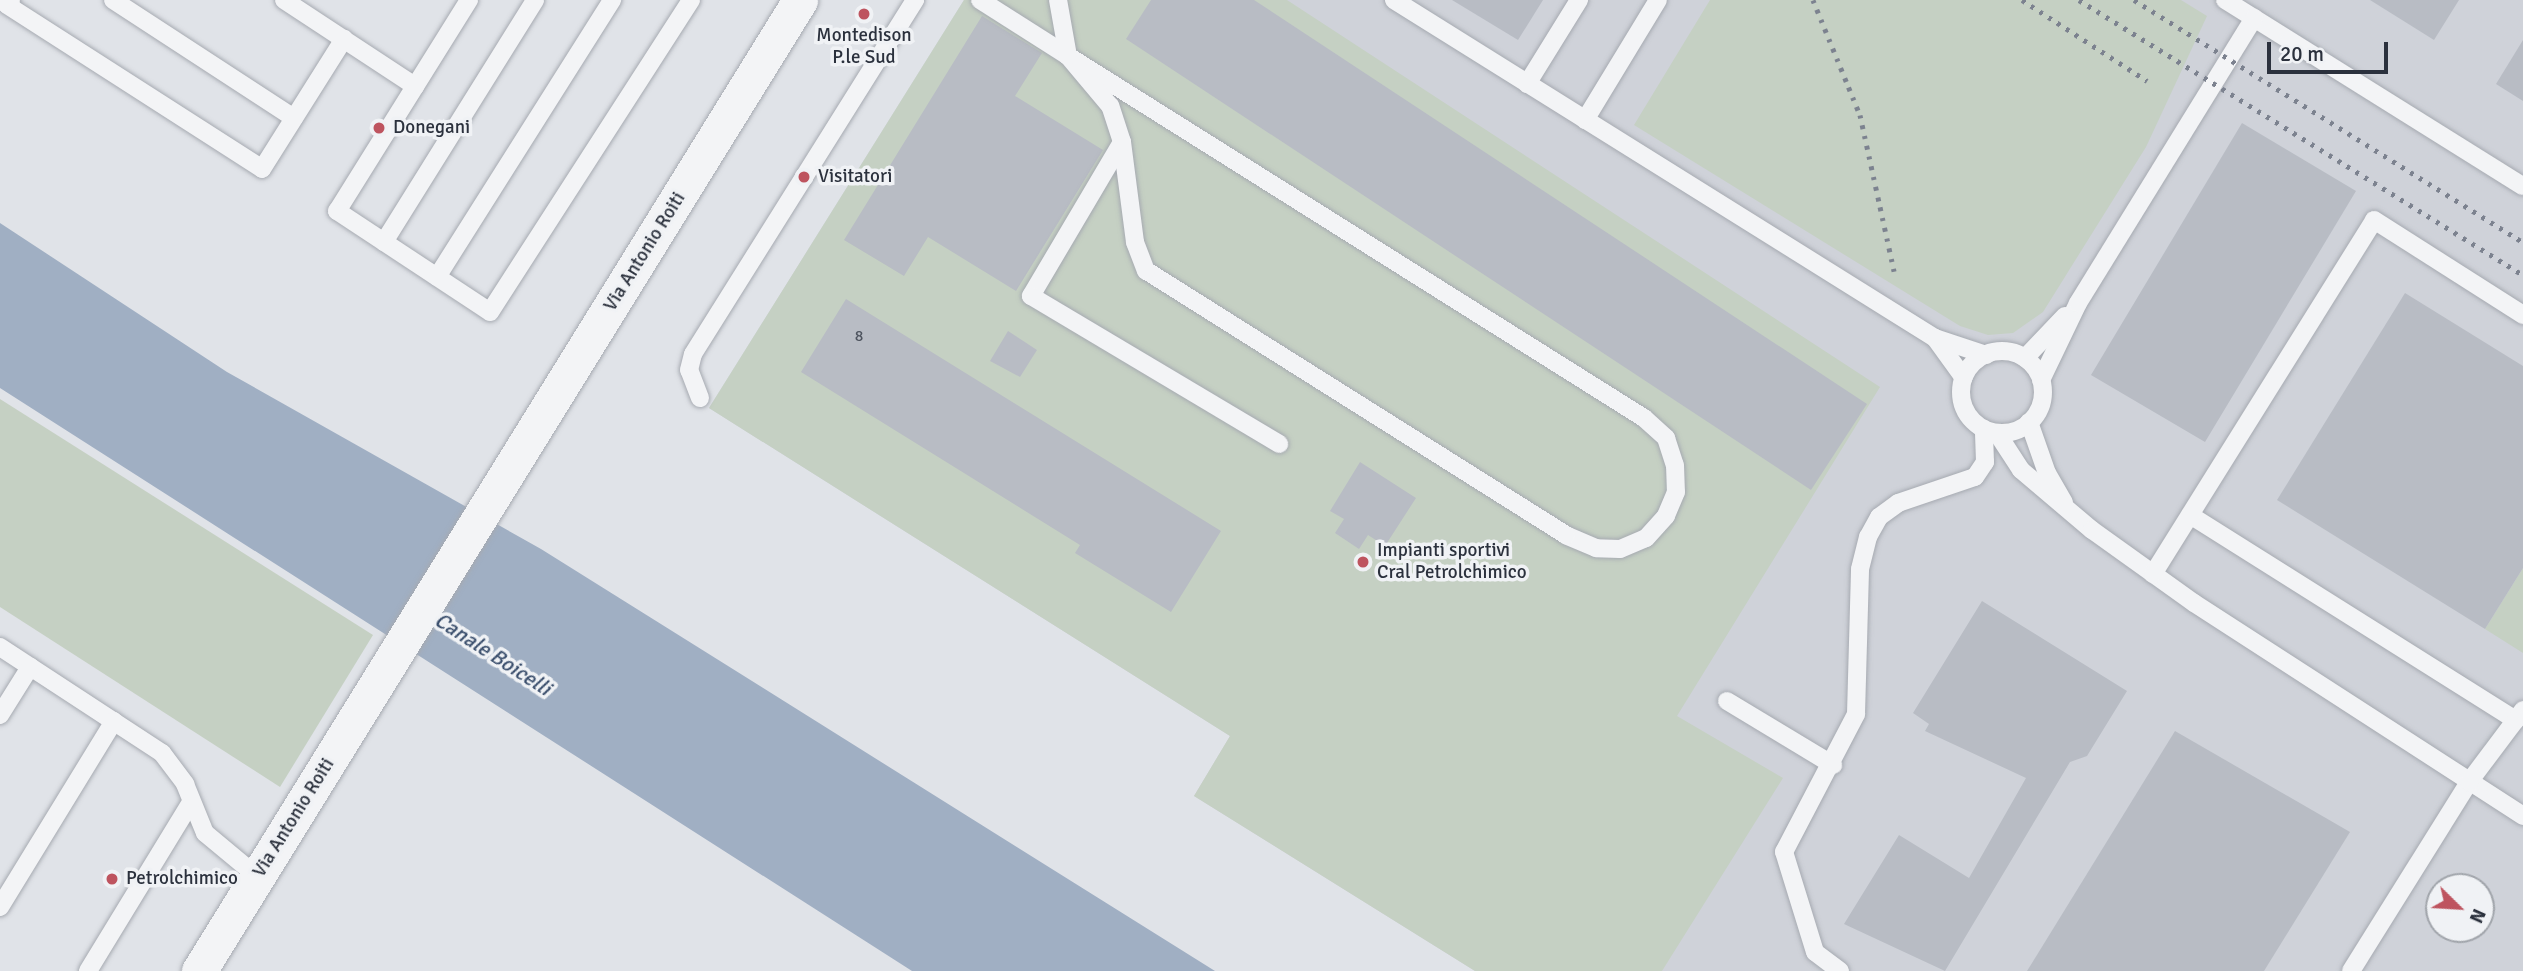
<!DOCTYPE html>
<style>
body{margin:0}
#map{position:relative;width:2523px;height:971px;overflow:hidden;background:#e0e3e8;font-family:Signika,sans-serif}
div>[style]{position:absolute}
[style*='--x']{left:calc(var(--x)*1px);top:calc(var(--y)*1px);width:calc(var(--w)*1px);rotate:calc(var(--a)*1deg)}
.built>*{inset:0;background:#cfd2d9}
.green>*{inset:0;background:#c5d0c3}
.water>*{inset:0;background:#a0afc3}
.building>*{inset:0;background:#b8bcc4}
.roads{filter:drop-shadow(0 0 2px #a6aab1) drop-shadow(0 0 2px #a6aab1)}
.service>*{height:18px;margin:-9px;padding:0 9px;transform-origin:9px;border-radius:9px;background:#f3f4f6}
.service>.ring{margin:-9px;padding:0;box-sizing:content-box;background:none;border:18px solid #f3f4f6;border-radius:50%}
.minor>*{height:35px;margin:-17.5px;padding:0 17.5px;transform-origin:17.5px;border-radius:17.5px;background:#f3f4f6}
.rail>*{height:5px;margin-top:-2.5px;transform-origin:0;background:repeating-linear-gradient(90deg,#7c828f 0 3.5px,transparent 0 10.5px)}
.dots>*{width:19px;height:19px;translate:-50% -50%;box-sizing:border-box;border:4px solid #f0f2f5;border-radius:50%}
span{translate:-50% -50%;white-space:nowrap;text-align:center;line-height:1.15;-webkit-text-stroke:7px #f0f2f5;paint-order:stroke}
.number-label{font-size:16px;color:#4e545f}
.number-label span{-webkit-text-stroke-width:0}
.poi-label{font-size:19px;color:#2b313d}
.left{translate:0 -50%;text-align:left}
.street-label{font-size:19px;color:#2b313d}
.water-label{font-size:21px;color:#3a4e6c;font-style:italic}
.north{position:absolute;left:2425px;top:873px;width:70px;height:70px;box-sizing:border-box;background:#f0f2f5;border:2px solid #a1a5ab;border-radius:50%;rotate:114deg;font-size:19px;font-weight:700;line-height:28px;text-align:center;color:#2b313d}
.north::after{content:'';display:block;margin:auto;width:24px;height:32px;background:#be545f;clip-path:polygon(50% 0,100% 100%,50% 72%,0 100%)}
.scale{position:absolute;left:2267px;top:42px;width:121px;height:32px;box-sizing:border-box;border:4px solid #2b313d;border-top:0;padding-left:9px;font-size:21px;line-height:24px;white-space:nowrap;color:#2b313d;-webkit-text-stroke:5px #f0f2f5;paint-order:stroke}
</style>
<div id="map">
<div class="built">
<div style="clip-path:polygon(evenodd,964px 0,2523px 0,2523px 971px,1475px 971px,1194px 796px,1230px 736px,709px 408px,964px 0,2439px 887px,2481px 887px,2481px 929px,2439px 929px,2439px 887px)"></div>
</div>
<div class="green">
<div style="clip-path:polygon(964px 0,1287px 0,1880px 387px,1677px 716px,1783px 778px,1662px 971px,1475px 971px,1194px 796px,1230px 736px,709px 408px)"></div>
<div style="clip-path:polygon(1710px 0,2181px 0,2207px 16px,2146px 147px,2043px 312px,2013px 333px,1988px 335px,1960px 326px,1634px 125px)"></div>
<div style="clip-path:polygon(0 399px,373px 635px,280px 787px,0 607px)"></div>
<div style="clip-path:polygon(2523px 568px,2523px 653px,2485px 629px)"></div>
</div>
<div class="water">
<div style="clip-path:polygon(0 223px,227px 372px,541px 549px,1215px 971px,912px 971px,0 388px)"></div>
</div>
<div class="building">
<div style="clip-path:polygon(1151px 0,1254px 0,1867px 404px,1811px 490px,1126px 39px)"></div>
<div style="clip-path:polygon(1452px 0,1543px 0,1518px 40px)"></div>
<div style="clip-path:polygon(2370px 0,2459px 0,2434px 40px)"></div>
<div style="clip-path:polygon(982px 16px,1042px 53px,1015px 96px,1103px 150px,1016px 291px,928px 237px,904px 276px,844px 240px)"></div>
<div style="clip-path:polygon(2523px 40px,2523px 101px,2496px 84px)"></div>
<div style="clip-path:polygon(2242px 123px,2356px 191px,2205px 442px,2091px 375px)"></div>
<div style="clip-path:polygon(2405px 293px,2523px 366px,2523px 568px,2485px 629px,2277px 500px)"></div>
<div style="clip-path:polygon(846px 299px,1221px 531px,1171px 612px,1075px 553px,1080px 545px,801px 372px)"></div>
<div style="clip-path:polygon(1008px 331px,1037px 350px,1020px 377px,990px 361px)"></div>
<div style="clip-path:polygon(1360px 462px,1416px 498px,1385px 546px,1368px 535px,1359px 549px,1335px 533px,1344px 519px,1330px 511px)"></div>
<div style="clip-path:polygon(1982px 601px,2127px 691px,2087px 756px,2070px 762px,1945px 971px,1844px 924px,1899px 835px,1969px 878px,2026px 778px,1925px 731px,1929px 724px,1913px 713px)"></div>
<div style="clip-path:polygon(2175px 731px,2350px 832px,2264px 971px,2027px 971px)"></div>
</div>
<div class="roads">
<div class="service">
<div style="--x:11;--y:0;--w:6;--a:129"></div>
<div style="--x:7;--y:5;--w:303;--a:32.7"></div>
<div style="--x:262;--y:169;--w:154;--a:-57.8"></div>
<div style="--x:113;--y:0;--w:216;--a:33.1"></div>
<div style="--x:284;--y:0;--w:157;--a:33.3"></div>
<div style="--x:469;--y:0;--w:249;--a:122"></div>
<div style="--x:337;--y:211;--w:183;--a:33.4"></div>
<div style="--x:490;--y:312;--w:371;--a:-57.2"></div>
<div style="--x:980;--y:0;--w:104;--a:32.5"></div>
<div style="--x:1068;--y:56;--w:680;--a:32.15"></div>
<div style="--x:1644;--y:418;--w:30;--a:42"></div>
<div style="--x:1666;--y:438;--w:28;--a:72"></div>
<div style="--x:1675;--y:465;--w:27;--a:88"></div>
<div style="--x:1676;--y:492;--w:26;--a:113"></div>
<div style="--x:1666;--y:516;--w:30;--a:132"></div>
<div style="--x:1646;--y:538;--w:28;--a:157"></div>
<div style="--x:1620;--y:549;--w:24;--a:-178"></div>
<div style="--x:1596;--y:548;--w:33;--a:-157"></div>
<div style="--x:1566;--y:535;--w:496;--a:-147.8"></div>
<div style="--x:1146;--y:271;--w:31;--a:-111"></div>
<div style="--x:1135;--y:242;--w:101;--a:-97.4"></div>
<div style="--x:1122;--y:142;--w:38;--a:-108"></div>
<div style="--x:1110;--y:106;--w:65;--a:-130"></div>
<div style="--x:1068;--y:56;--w:57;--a:-100.1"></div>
<div style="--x:1394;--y:0;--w:638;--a:32"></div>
<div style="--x:1935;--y:338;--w:54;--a:18.4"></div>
<div style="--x:2225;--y:0;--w:351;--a:32"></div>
<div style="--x:1527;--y:84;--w:99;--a:-58.2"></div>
<div style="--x:1585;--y:120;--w:140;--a:-58.7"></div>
<div style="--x:1122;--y:142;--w:179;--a:120.6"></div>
<div style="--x:1031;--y:296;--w:289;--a:30.8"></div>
<div style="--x:384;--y:242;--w:285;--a:-58"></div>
<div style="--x:437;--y:277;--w:328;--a:-57.7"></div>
<div style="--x:1935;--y:338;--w:49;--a:54.1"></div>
<div class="ring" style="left:1961px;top:351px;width:64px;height:64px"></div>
<div style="--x:2025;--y:358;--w:58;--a:-46.4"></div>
<div style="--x:2041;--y:380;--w:85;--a:-64.3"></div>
<div style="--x:2078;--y:303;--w:335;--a:-58.3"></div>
<div style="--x:700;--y:398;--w:30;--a:-111"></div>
<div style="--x:689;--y:370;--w:16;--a:-76"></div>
<div style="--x:693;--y:354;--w:418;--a:-57.9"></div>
<div style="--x:2029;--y:422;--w:54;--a:70.6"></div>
<div style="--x:2047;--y:473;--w:34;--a:60"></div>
<div style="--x:1997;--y:433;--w:44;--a:57"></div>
<div style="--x:2021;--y:470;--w:93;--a:40.2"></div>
<div style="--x:2092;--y:530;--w:125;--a:35.6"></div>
<div style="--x:2194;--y:603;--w:392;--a:32.9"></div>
<div style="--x:2190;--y:515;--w:385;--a:32.2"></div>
<div style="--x:2153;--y:574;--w:417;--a:-58"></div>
<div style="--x:2374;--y:220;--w:177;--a:32.5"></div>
<div style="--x:0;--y:647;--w:194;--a:33.2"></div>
<div style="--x:162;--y:753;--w:39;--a:53"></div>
<div style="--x:185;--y:784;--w:53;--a:67.8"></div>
<div style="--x:205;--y:833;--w:69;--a:39.7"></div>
<div style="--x:1727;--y:701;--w:124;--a:31.1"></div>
<div style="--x:0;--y:715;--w:57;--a:-58"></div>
<div style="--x:0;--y:907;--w:218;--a:-58.5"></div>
<div style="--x:88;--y:971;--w:198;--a:-58.6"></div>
<div style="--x:1840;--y:971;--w:31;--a:-143"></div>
<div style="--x:1815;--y:952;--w:105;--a:-107.2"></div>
<div style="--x:1784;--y:852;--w:156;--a:-62.4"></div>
<div style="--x:1856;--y:714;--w:145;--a:-88.4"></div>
<div style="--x:1860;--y:569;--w:33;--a:-76"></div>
<div style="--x:1868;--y:537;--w:23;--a:-61"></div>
<div style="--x:1879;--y:517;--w:24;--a:-36"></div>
<div style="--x:1898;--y:503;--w:81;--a:-18.7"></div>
<div style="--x:1975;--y:477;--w:18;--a:-56"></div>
<div style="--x:1985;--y:462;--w:33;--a:-92"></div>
<div style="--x:2351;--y:971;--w:223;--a:-58"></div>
<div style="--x:2469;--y:782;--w:90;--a:-53.1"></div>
</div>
<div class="minor">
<div style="--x:199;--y:971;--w:1142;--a:-58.24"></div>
</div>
</div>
<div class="rail">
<div style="--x:1813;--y:0;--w:124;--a:67.8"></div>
<div style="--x:1860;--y:115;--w:160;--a:77.7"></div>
<div style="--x:2022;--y:0;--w:149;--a:32.9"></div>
<div style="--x:2079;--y:0;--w:522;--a:31.77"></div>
<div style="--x:2134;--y:0;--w:458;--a:31.9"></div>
</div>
<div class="dots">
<div style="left:864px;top:14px;background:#be545f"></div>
<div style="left:379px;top:128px;background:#be545f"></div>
<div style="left:804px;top:177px;background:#be545f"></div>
<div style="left:1363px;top:562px;background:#be545f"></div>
<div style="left:112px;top:879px;background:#be545f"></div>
</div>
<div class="number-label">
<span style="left:859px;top:336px">8</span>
</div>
<div class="poi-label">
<span style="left:864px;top:47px">Montedison<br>P.le Sud</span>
<span class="left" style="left:393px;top:128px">Donegani</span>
<span class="left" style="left:818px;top:177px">Visitatori</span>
<span class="left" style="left:1377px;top:562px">Impianti sportivi<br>Cral Petrolchimico</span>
<span class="left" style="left:126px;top:879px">Petrolchimico</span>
</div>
<div class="street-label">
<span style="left:645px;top:252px;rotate:-58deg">Via Antonio Roiti</span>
<span style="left:294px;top:818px;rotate:-58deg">Via Antonio Roiti</span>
</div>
<div class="water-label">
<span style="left:493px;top:654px;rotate:33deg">Canale Boicelli</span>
</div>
<div class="north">N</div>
<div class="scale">20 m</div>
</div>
